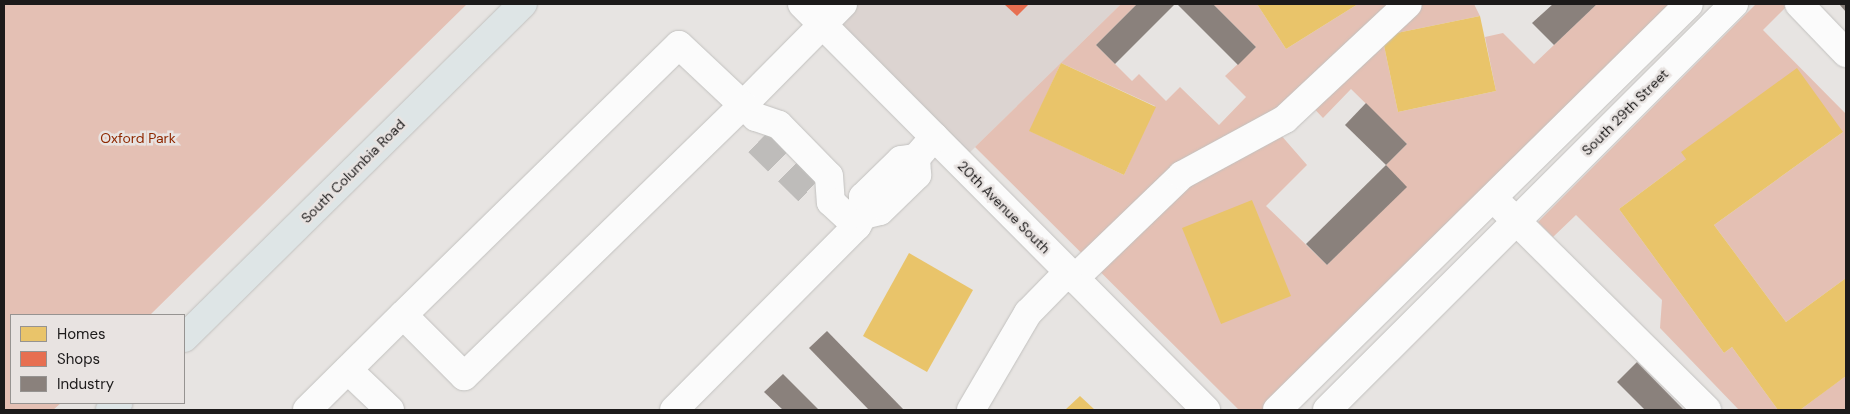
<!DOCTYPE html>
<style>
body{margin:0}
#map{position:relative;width:1850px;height:414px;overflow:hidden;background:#e7e4e2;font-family:"DM Sans",sans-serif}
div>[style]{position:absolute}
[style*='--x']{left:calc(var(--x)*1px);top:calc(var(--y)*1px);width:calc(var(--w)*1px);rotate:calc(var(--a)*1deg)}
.built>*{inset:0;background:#dcd4d1}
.green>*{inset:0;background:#e4c0b4}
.homes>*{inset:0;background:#e9c46a}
.shops>*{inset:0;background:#e76f51}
.industry>*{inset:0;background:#8a817c}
.minor-tunnel>*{height:28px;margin-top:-14px;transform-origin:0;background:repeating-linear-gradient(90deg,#bebcba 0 28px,transparent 0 42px)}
.roads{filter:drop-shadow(0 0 1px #c2c1bf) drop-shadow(0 0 1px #c2c1bf)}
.minor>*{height:28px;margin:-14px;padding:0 14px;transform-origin:14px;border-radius:14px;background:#fbfbfb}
.major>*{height:28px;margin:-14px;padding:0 14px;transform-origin:14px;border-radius:14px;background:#dee5e6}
span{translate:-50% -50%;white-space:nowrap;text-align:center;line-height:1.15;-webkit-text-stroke:5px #e8e3e1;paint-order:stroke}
.street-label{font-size:14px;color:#1c1a1a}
.park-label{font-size:14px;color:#8e2800}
.frame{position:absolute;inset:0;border:5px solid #1c1a1a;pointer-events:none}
.legend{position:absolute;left:10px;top:314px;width:175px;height:90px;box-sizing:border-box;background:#e8e3e1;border:1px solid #969391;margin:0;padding:6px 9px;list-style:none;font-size:15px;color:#1c1a1a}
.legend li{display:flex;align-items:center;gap:10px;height:25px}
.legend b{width:25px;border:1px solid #969391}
</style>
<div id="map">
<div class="built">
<div style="clip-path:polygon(802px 4px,1121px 4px,959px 163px)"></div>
</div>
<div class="green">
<div style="clip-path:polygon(4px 4px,467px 4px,150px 315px,11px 315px,11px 403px,61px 403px,53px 410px,4px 410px)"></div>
<div style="clip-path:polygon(evenodd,1121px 4px,1137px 4px,1096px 45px,1132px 81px,1139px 74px,1166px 101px,1180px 87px,1219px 125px,1246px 97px,1225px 76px,1256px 47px,1213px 4px,1257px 4px,1286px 49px,1358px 4px,1474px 4px,1480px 16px,1382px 36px,1398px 112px,1496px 91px,1485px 37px,1503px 33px,1534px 64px,1597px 4px,1673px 4px,1262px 410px,1239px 410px,975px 147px,1121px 4px,1061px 63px,1155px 106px,1124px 175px,1030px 131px,1061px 63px,1121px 4px,1351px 89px,1407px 144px,1386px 165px,1406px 187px,1327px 265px,1266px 206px,1307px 165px,1273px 126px,1306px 100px,1323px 118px,1351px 89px)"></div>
<div style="clip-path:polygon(1756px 4px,1789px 4px,1763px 30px,1846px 114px,1846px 278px,1786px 322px,1714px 225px,1843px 132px,1686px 159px,1619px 209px,1724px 353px,1732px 347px,1778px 410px,1739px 410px,1660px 328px,1662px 300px,1576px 215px,1553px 237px,1538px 222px)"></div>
<div style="clip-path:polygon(1846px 376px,1846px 410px,1800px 410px,1832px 386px)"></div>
</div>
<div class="homes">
<div style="clip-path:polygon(1257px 4px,1358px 4px,1286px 49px)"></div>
<div style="clip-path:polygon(1480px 16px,1496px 91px,1398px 112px,1382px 36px)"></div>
<div style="clip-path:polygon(1061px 63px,1156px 107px,1124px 175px,1029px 131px)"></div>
<div style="clip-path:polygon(1797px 68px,1843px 132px,1714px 225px,1786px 322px,1846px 278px,1846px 376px,1800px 410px,1778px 410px,1732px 347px,1724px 353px,1619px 209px,1686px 159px,1681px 152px)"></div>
<div style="clip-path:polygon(1252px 200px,1291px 296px,1221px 324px,1182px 228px)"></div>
<div style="clip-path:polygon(909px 253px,973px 290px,927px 372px,863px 336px)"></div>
<div style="clip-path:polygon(1080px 396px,1095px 410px,1065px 410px)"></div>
</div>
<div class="shops">
<div style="clip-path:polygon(1004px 4px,1029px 4px,1017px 16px)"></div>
</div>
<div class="industry">
<div style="clip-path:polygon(1137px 4px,1175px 4px,1115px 64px,1096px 45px)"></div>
<div style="clip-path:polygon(1177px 4px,1213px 4px,1256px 47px,1238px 65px)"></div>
<div style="clip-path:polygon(1553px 4px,1597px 4px,1554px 45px,1532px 23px)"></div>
<div style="clip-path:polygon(1839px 4px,1846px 4px,1846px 12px)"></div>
<div style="clip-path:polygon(1366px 103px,1407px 144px,1386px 165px,1345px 125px)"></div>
<div style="clip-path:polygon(1386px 165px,1407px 187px,1327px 265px,1306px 244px)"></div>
<div style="clip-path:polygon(827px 331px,904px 410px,869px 410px,809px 348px)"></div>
<div style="clip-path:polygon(1637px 362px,1684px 410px,1645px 410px,1617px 382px)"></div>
<div style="clip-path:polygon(783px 374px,819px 410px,783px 410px,764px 392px)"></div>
</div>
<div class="minor-tunnel">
<div style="--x:758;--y:142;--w:76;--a:44.5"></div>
</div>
<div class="roads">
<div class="minor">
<div style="--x:802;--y:4;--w:573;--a:45.14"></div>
<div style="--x:843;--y:4;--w:142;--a:134.7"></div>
<div style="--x:743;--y:105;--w:389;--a:135.8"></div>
<div style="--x:464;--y:376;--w:86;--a:-135"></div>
<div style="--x:403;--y:315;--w:386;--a:-44.4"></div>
<div style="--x:679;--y:45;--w:88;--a:43.2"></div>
<div style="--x:743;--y:105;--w:18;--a:43"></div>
<div style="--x:756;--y:117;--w:24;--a:19"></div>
<div style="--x:779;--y:125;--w:71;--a:45.6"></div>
<div style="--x:829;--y:176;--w:26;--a:86"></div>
<div style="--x:831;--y:202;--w:35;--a:43"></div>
<div style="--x:1799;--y:4;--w:68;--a:46.2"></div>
<div style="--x:1503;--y:208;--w:287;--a:44.7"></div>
<div style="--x:863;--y:215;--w:17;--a:-13"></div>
<div style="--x:880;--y:211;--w:52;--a:-44.2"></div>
<div style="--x:917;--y:175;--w:17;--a:-93"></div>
<div style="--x:1074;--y:279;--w:150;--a:-43.9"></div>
<div style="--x:1182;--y:175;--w:117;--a:-28.5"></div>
<div style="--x:1285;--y:119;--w:168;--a:-43.1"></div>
<div style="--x:348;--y:370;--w:58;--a:43.6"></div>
<div style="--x:307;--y:410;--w:135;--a:-44.7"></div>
<div style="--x:674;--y:410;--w:260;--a:-45.2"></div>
<div style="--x:857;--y:226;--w:13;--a:-61"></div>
<div style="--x:863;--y:215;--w:18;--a:-90"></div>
<div style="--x:863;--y:197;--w:53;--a:-44.2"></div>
<div style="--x:901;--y:160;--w:15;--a:-8"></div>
<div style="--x:916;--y:158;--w:28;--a:-49"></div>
<div style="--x:971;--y:410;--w:113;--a:-59.6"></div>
<div style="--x:1028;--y:313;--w:57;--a:-45.7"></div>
<div style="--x:1277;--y:410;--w:578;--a:-44.58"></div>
<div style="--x:1327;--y:410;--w:575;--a:-44.93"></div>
</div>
<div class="major">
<div style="--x:184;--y:338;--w:476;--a:-44.6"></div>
<div style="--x:110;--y:410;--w:11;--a:-41"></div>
</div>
</div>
<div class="street-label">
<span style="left:1625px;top:112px;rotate:-45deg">South 29th Street</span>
<span style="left:353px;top:171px;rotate:-45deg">South Columbia Road</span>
<span style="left:1004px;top:207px;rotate:45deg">20th Avenue South</span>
</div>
<div class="park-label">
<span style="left:138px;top:138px">Oxford Park</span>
</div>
<div class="frame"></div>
<ul class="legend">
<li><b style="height:14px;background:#e9c46a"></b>Homes</li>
<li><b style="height:14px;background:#e76f51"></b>Shops</li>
<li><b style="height:14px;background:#8a817c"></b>Industry</li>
</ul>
</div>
